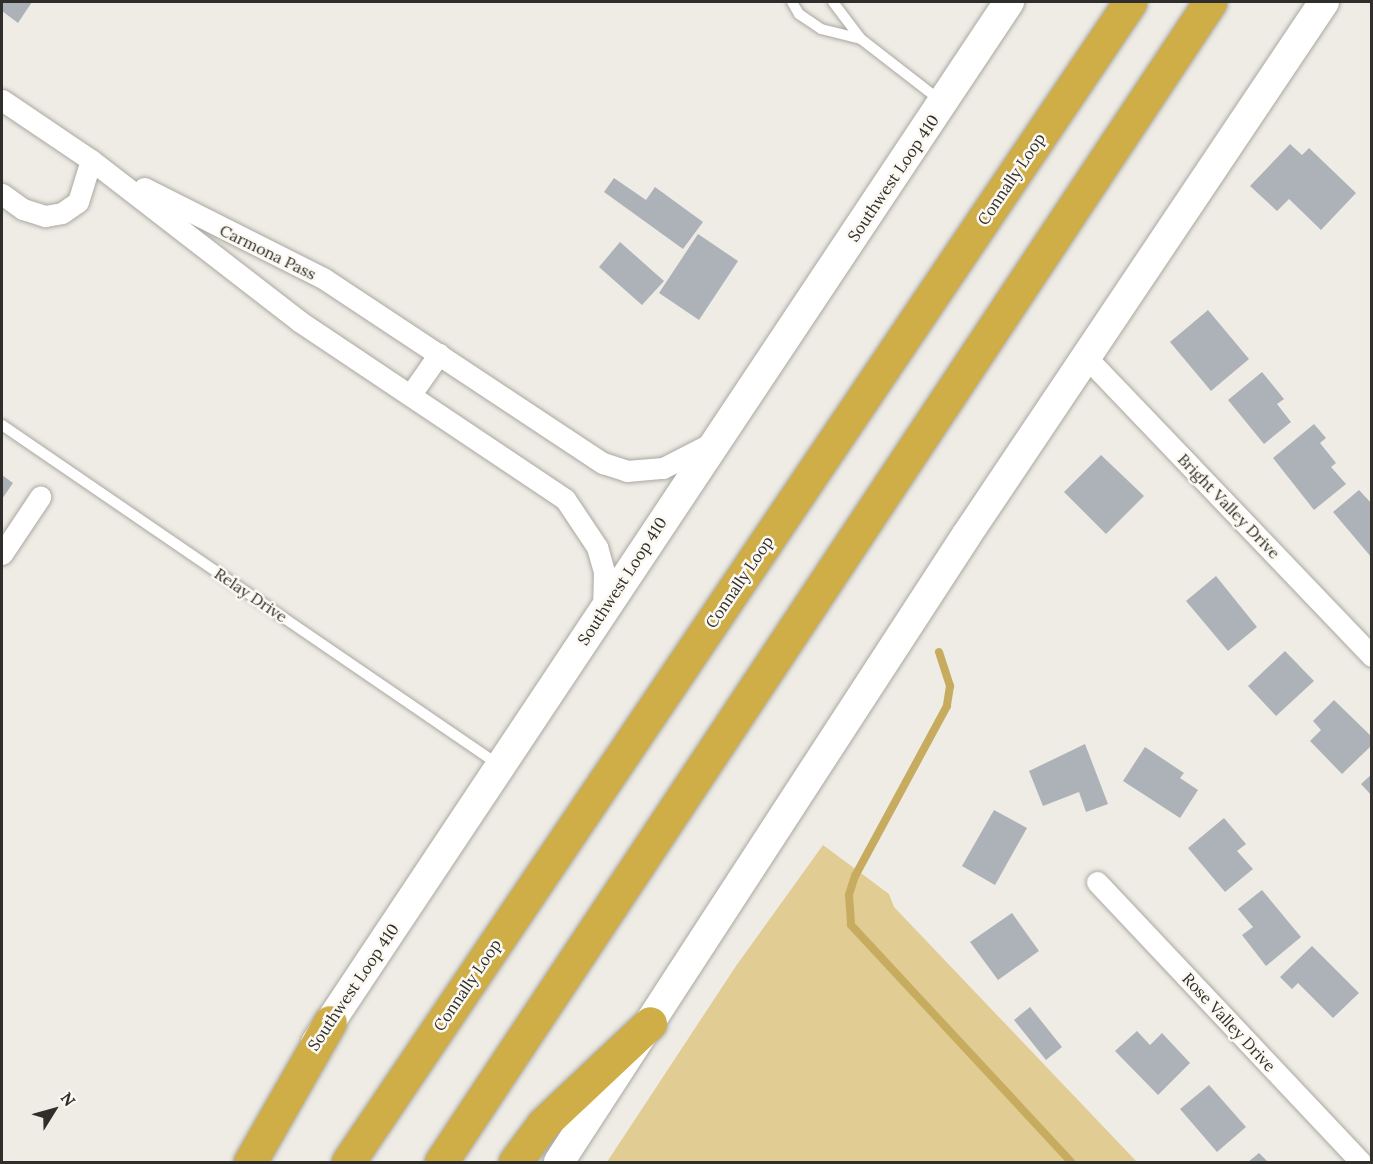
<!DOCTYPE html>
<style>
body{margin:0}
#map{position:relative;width:1373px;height:1164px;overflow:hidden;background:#eeece5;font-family:Lora,serif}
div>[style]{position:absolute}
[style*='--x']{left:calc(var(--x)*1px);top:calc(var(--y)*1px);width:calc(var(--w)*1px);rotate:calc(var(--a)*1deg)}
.green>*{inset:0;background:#e1cc93}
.stream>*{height:8px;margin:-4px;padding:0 4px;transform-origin:4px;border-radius:4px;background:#c7ac60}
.building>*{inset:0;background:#adb2b8}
.roads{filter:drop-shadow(0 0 2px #aaa8a1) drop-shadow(0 0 2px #aaa8a1)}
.service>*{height:10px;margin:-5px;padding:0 5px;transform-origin:5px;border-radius:5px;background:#fff}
.minor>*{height:21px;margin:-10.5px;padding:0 10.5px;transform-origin:10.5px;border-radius:10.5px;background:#fff}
.secondary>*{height:30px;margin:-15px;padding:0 15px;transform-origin:15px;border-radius:15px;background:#fff}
.motorway>*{height:33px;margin:-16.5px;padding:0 16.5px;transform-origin:16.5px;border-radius:16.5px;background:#cfad47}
span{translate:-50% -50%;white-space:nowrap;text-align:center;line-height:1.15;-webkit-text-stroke:5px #fcf9f2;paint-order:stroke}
.street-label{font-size:16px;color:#2f2e2b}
.frame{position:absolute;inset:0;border:3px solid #2f2e2b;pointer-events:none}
.north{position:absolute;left:24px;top:1080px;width:60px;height:60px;-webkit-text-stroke:4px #fcf9f2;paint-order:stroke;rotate:53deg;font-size:16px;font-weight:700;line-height:24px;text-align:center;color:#2f2e2b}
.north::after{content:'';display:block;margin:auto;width:21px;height:27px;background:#2f2e2b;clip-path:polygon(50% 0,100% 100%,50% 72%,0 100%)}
</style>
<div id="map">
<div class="green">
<div style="clip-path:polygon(823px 845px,889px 894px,894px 907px,1137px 1162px,607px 1162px,736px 966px)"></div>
</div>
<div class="stream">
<div style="--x:939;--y:652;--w:36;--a:72"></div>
<div style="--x:950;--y:686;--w:20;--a:99"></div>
<div style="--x:947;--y:706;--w:193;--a:118.4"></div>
<div style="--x:855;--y:876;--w:20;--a:108"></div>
<div style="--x:849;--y:895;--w:30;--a:86"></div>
<div style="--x:851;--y:925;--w:323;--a:47.1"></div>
</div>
<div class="building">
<div style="clip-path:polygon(2px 2px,32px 2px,18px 23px,2px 11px)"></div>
<div style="clip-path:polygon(1290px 144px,1302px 155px,1309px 148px,1356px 193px,1321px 230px,1289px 199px,1277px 211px,1250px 186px)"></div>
<div style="clip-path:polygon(614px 178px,646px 200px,655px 187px,703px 222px,683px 249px,604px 192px)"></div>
<div style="clip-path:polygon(698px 234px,738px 261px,699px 320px,659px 293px)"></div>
<div style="clip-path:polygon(620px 242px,664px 281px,642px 305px,599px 267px)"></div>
<div style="clip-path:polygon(1208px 310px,1249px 359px,1211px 391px,1170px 342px)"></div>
<div style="clip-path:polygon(1262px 372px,1284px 399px,1277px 404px,1291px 422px,1264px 444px,1228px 400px)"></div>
<div style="clip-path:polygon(1314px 424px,1326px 438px,1320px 443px,1336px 463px,1331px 467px,1346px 484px,1314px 510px,1273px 458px)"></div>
<div style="clip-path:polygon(1101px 455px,1144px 496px,1106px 534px,1064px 492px)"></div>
<div style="clip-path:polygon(2px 475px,13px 483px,2px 499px)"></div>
<div style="clip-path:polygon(1359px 490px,1372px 504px,1372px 558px,1333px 512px)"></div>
<div style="clip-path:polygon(1216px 576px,1257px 627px,1228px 651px,1186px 601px)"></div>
<div style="clip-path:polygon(1285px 651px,1314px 681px,1276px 716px,1248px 686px)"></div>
<div style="clip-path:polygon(1334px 700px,1372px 737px,1372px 745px,1342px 774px,1310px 741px,1321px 730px,1313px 721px)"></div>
<div style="clip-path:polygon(1085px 744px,1108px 804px,1086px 812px,1079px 792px,1043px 806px,1029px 771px)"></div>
<div style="clip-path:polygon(1145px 747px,1184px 773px,1180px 778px,1198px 790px,1180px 818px,1123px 781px)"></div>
<div style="clip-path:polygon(1372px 774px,1372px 796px,1361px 784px)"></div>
<div style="clip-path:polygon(994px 810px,1027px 828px,995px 885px,962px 866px)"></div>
<div style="clip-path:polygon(1224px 818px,1246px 844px,1237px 851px,1253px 869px,1225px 892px,1188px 848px)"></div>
<div style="clip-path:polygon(1262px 890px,1301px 937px,1266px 966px,1242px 935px,1253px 927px,1238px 909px)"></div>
<div style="clip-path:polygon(1012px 913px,1039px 951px,998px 980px,970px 942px)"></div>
<div style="clip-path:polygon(1312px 946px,1359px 993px,1333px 1018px,1298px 983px,1292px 989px,1280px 977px)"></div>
<div style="clip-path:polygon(1030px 1007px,1062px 1047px,1046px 1060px,1014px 1020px)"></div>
<div style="clip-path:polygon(1137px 1031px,1150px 1045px,1162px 1033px,1190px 1063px,1158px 1095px,1115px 1051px)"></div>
<div style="clip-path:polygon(1209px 1085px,1246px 1127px,1217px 1152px,1180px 1109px)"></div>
<div style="clip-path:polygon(1259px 1153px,1268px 1162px,1248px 1162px)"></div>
</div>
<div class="roads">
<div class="service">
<div style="--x:792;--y:2;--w:14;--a:60"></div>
<div style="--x:799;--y:14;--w:27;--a:34"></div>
<div style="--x:821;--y:29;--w:41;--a:14"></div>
<div style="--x:833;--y:2;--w:46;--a:52.9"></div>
<div style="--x:861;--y:39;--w:101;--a:37.8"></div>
<div style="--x:2;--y:425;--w:602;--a:34.38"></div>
</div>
<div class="minor">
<div style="--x:2;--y:100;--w:107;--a:34"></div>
<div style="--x:91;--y:160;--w:263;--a:37.7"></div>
<div style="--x:299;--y:321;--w:320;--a:33.8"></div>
<div style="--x:565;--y:499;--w:58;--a:56.3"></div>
<div style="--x:597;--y:547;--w:26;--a:74"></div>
<div style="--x:604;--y:572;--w:40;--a:91.4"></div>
<div style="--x:144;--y:188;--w:200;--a:26.7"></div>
<div style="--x:323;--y:278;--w:336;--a:33.5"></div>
<div style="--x:603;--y:463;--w:25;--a:18"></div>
<div style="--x:627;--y:471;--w:36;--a:-5"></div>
<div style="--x:663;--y:468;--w:53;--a:-27.1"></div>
<div style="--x:2;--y:194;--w:26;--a:36"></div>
<div style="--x:23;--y:209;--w:23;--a:18"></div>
<div style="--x:45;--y:216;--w:17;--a:-10"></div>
<div style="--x:62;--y:213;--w:19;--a:-35"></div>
<div style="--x:78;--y:202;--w:44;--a:-72.8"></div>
<div style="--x:1086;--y:357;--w:414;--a:46.3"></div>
<div style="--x:411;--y:394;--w:49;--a:-55"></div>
<div style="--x:2;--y:554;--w:69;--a:-56.3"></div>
<div style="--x:1097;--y:882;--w:385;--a:46.7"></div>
</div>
<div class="secondary">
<div style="--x:316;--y:1043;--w:1251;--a:-56.35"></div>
<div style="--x:559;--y:1162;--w:747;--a:-56.97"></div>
<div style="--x:966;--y:536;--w:643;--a:-56.16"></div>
</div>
<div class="motorway">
<div style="--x:250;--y:1162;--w:161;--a:-60.3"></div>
<div style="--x:348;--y:1162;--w:1399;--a:-56.01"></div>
<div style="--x:441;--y:1162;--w:1392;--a:-56.46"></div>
<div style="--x:515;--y:1162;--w:47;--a:-53.6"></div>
<div style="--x:543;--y:1124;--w:147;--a:-43.3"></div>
</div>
</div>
<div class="street-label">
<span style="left:893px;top:178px;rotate:-56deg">Southwest Loop 410</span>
<span style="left:1011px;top:179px;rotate:-56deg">Connally Loop</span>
<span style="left:268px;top:252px;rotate:26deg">Carmona Pass</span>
<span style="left:1229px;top:506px;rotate:46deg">Bright Valley Drive</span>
<span style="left:622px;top:581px;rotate:-57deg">Southwest Loop 410</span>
<span style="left:739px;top:582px;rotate:-56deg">Connally Loop</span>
<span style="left:251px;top:595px;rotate:34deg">Relay Drive</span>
<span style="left:467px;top:985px;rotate:-56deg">Connally Loop</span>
<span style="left:353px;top:987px;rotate:-56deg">Southwest Loop 410</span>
<span style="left:1229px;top:1022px;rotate:47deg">Rose Valley Drive</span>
</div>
<div class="frame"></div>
<div class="north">N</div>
</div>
